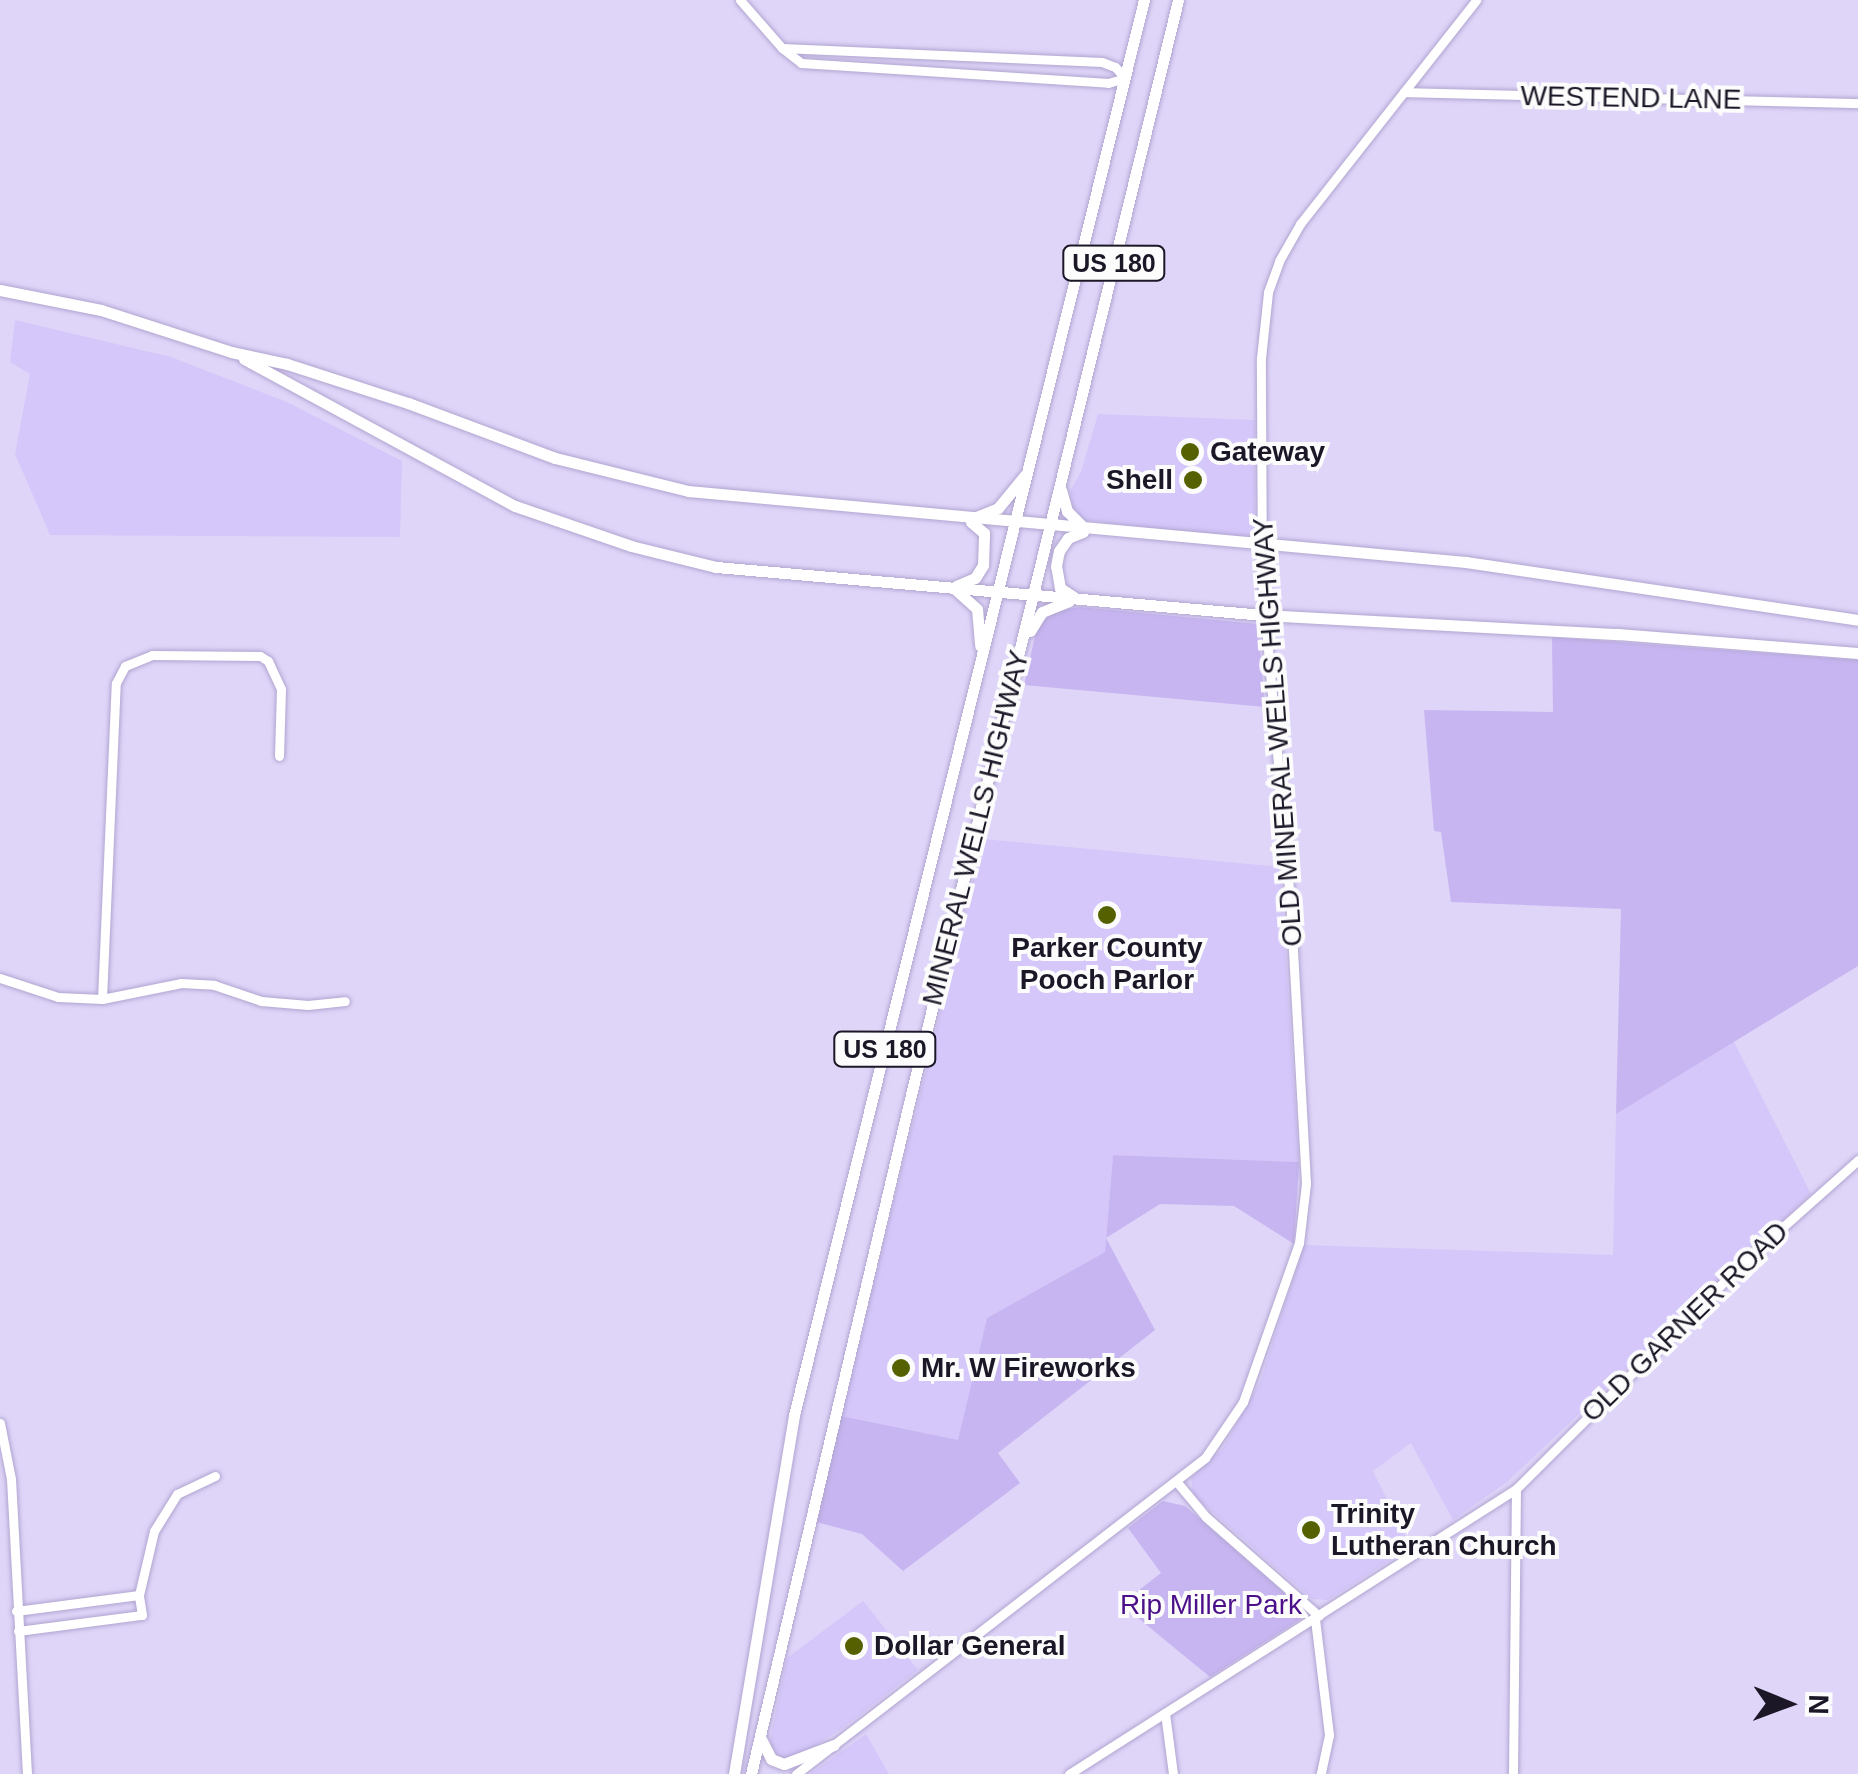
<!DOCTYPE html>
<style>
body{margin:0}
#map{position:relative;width:1858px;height:1774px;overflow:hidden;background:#dfd5f9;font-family:Arial,sans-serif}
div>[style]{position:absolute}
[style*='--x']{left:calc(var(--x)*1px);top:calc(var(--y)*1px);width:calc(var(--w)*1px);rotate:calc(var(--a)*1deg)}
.built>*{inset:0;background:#d5c7fa}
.green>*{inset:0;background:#c7b5f1}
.roads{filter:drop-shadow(0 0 2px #b1a5d0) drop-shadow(0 0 2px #b1a5d0)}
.minor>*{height:9px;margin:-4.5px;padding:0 4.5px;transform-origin:4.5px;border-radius:4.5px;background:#fff}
.major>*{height:11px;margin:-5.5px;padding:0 5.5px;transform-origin:5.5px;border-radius:5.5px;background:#fff}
.dots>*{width:28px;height:28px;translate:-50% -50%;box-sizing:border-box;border:5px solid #fcfcfc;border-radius:50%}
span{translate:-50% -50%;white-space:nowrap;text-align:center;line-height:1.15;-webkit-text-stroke:8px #fcfcfc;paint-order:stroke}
.shield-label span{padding:2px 8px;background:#fcfcfc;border:2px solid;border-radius:8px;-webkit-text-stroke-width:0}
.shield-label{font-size:25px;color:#1c1727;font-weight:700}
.street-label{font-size:28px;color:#1c1727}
.poi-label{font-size:28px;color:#1c1727;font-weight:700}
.left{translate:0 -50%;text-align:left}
.right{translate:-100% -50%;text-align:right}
.park-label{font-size:28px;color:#4a0f89}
.north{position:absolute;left:1738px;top:1654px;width:100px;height:100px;-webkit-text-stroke:8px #fcfcfc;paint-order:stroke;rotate:91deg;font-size:28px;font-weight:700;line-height:40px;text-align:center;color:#1c1727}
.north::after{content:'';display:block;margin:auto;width:35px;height:45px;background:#1c1727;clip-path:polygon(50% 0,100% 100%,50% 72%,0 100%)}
</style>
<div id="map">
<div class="built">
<div style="clip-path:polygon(15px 320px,171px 357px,287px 402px,402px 461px,400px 537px,50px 535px,15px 454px,30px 374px,10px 362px)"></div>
<div style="clip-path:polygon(1098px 414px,1255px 420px,1255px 535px,1243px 540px,1084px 520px,1073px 509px,1070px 491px,1081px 472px)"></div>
<div style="clip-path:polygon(983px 839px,1280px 867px,1299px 1162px,1113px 1155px,1105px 1252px,987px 1318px,958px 1441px,841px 1416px)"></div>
<div style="clip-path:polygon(1733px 1040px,1811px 1194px,1507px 1482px,1453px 1520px,1411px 1443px,1373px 1471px,1411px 1547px,1328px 1600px,1312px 1599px,1193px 1495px,1191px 1478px,1223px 1448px,1260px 1382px,1304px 1245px,1613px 1255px,1616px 1114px)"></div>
<div style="clip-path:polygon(863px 1601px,918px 1670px,843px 1728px,797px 1757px,781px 1760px,772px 1753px,770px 1739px,787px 1658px)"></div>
<div style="clip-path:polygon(866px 1734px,889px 1774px,810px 1774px)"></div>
</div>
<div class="green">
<div style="clip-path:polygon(1080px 607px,1258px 624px,1265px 707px,1024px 685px,1035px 636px,1044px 620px,1058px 610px)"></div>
<div style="clip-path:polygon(1552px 637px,1858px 660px,1858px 966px,1616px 1114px,1621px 909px,1451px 902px,1441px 832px,1434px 831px,1424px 710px,1553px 712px)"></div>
<div style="clip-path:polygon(1113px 1155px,1299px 1162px,1294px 1244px,1234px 1206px,1160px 1204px,1106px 1238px,1155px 1330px,998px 1453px,1020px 1483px,903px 1571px,862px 1534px,816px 1522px,841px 1416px,958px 1440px,987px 1318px,1105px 1252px)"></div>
<div style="clip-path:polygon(1163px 1501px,1185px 1506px,1303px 1609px,1301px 1619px,1210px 1677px,1121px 1604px,1161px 1573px,1128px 1528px)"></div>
</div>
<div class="roads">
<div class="minor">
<div style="--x:740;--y:0;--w:64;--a:48.8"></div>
<div style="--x:782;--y:48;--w:24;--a:38"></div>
<div style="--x:801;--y:63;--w:308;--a:3.7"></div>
<div style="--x:1108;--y:83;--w:18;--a:-16"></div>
<div style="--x:1125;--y:78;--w:15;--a:-132"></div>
<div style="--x:1115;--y:67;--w:14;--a:-159"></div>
<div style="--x:1102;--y:62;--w:320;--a:-177.5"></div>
<div style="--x:1404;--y:92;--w:454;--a:1.4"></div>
<div style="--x:0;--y:978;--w:61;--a:18.1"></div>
<div style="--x:58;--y:997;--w:44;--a:2.6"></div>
<div style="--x:102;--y:999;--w:81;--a:-11.4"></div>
<div style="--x:181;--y:983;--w:33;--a:3"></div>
<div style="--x:214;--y:985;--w:50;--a:18.8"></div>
<div style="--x:261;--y:1001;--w:47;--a:4.9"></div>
<div style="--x:308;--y:1005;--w:37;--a:-6"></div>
<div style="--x:102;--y:999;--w:316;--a:-87.5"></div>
<div style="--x:116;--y:683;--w:19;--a:-62"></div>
<div style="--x:125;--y:666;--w:29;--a:-22"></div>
<div style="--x:152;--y:655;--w:108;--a:0.5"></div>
<div style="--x:260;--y:656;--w:9;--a:32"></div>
<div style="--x:268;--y:661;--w:31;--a:65"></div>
<div style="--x:281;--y:689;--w:67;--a:91.7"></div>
<div style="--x:0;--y:1423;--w:57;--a:78.9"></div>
<div style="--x:11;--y:1479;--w:295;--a:86.9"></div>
<div style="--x:1176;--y:1481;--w:47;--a:50.2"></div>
<div style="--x:1206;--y:1517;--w:150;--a:41.2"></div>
<div style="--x:16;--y:1611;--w:124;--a:-7.4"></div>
<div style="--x:1315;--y:1619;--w:117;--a:83.1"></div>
<div style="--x:1329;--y:1735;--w:40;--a:102"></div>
<div style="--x:18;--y:1631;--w:125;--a:-7.4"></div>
<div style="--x:142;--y:1615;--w:20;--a:-99"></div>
<div style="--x:139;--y:1595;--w:66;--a:-76.8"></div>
<div style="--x:154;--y:1531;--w:44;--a:-58.1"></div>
<div style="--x:177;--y:1494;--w:42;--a:-25.3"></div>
<div style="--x:1165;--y:1713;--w:62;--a:82.5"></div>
<div style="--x:796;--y:1774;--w:517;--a:-37.69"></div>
<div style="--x:1205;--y:1458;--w:68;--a:-55.8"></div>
<div style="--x:1243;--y:1402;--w:169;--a:-70.6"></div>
<div style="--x:1299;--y:1243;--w:60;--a:-83.3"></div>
<div style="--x:1306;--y:1183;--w:271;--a:-93.2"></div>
<div style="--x:1291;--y:912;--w:332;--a:-95"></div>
<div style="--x:1262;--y:581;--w:223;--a:-90.3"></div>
<div style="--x:1261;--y:358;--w:66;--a:-83.9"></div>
<div style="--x:1268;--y:292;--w:33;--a:-70"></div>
<div style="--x:1279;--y:261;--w:43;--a:-60.4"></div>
<div style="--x:1300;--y:224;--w:285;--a:-51.8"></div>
<div style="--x:1069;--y:1774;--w:530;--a:-32.52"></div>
<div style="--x:1516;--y:1489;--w:326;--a:-44.9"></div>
<div style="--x:1747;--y:1259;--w:149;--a:-41.7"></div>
<div style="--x:1513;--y:1774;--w:285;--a:-89.4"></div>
</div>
<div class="major">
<div style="--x:0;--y:290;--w:103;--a:11.2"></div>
<div style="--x:101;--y:310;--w:137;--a:17.9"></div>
<div style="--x:231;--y:352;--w:57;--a:12.1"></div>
<div style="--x:287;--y:364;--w:127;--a:17.9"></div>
<div style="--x:408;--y:403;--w:157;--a:20.5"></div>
<div style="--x:555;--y:458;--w:137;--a:13.9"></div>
<div style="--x:688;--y:491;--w:781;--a:5.21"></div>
<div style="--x:1466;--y:562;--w:396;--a:8.4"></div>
<div style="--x:244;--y:359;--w:308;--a:28.5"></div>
<div style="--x:515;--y:506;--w:123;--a:19"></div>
<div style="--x:631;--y:546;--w:88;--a:13.9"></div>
<div style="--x:716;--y:567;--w:550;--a:5.01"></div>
<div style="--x:1264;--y:615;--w:354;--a:3.1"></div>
<div style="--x:1617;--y:634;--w:242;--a:4.5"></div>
<div style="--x:1061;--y:490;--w:22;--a:74"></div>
<div style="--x:1067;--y:511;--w:24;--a:45"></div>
<div style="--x:976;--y:517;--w:24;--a:-22"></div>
<div style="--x:998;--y:508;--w:43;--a:-50.7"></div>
<div style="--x:956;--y:586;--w:21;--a:-23"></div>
<div style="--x:975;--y:578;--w:15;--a:-58"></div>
<div style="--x:983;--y:565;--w:32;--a:-88"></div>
<div style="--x:984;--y:533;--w:17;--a:-140"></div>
<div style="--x:956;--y:590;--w:28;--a:42"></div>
<div style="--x:977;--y:609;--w:37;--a:85"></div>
<div style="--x:1074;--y:597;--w:17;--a:-147"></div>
<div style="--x:1060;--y:588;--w:22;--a:-100"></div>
<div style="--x:1056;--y:566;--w:15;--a:-79"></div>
<div style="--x:1059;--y:551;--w:16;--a:-55"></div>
<div style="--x:1068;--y:538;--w:16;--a:-22"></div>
<div style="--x:1030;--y:631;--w:22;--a:-58"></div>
<div style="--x:1042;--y:612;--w:29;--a:-22"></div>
<div style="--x:761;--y:1739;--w:22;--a:63"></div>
<div style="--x:771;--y:1759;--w:14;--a:21"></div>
<div style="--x:784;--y:1764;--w:53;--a:-20.8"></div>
<div style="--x:734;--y:1774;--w:364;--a:-80.5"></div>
<div style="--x:794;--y:1415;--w:1458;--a:-76.11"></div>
<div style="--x:751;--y:1774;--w:685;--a:-76.75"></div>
<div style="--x:908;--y:1107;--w:1139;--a:-76.29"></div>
</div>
</div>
<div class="dots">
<div style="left:1190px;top:452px;background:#556101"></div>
<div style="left:1193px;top:480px;background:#556101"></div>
<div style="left:1107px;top:915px;background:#556101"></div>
<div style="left:901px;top:1368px;background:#556101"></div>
<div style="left:1311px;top:1530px;background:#556101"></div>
<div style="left:854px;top:1646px;background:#556101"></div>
</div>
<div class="shield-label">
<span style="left:1114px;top:263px">US 180</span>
<span style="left:885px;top:1049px">US 180</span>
</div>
<div class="street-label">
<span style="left:1631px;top:98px;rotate:1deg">WESTEND LANE</span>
<span style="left:1278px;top:732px;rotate:-94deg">OLD MINERAL WELLS HIGHWAY</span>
<span style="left:976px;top:828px;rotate:-76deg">MINERAL WELLS HIGHWAY</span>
<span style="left:1685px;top:1322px;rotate:-44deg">OLD GARNER ROAD</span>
</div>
<div class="poi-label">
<span class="left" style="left:1210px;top:452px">Gateway</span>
<span class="right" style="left:1173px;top:480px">Shell</span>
<span style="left:1107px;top:964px">Parker County<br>Pooch Parlor</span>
<span class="left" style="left:921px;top:1368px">Mr. W Fireworks</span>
<span class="left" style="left:1331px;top:1530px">Trinity<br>Lutheran Church</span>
<span class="left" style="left:874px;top:1646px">Dollar General</span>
</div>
<div class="park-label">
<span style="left:1211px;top:1605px">Rip Miller Park</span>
</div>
<div class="north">N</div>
</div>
